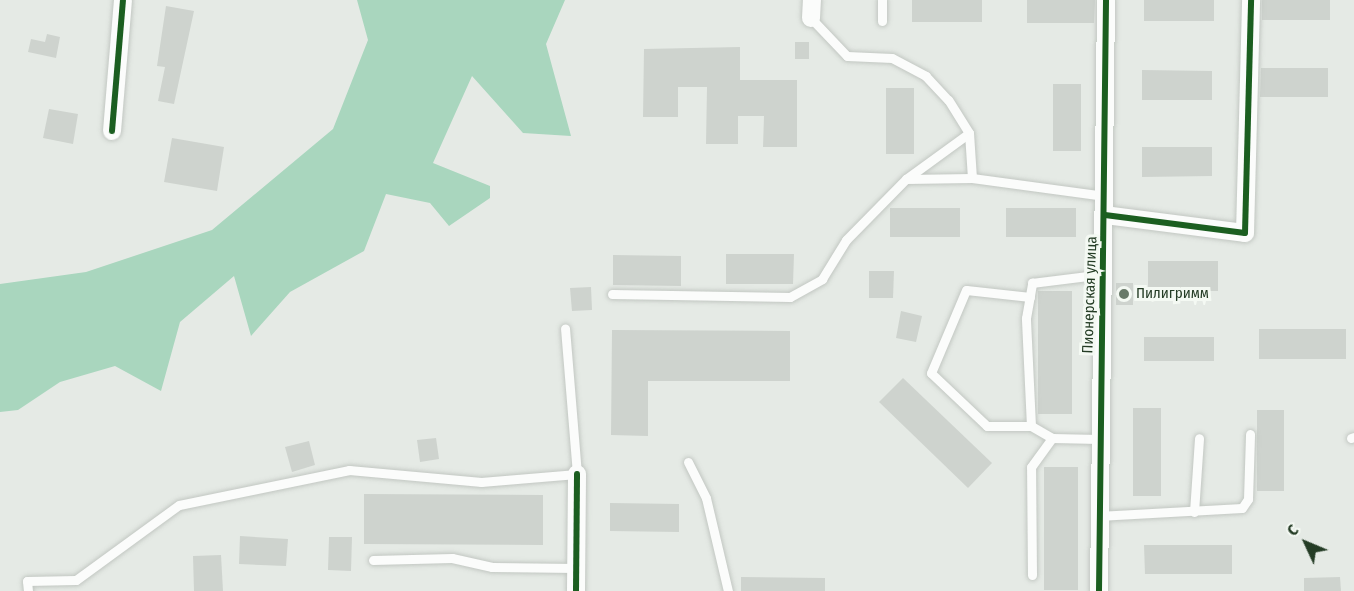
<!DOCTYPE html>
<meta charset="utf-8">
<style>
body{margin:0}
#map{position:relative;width:1354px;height:591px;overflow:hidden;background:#e5eae5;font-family:"Fira Sans Condensed",sans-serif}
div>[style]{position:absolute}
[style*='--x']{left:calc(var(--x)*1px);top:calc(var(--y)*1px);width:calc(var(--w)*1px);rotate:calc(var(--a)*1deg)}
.water>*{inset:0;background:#a9d6be}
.building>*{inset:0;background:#ced3ce}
.roads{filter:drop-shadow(0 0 2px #c2c7c2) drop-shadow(0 0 2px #c2c7c2)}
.service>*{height:9px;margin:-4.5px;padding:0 4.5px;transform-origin:4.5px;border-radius:4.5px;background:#fbfcfb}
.minor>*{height:18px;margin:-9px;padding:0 9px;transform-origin:9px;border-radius:9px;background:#fbfcfb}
.cycleway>*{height:6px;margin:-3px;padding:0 3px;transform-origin:3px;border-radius:3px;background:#1b5e20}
.dots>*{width:16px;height:16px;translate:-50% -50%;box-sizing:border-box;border:3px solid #f4f9f3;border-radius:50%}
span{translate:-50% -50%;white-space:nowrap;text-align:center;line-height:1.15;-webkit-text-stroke:6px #f4f9f3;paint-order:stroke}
.poi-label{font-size:15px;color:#243c25}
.left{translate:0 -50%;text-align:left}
.street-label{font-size:15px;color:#243c25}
.north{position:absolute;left:1276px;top:513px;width:60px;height:60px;-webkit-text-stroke:4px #f4f9f3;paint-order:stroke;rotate:314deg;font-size:16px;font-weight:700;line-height:24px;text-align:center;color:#243c25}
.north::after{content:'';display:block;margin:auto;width:21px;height:27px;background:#243c25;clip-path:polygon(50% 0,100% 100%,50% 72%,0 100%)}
</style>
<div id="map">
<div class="water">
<div style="clip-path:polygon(357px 0,565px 0,546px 44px,571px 136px,523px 133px,472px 76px,433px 163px,490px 186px,490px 198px,449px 226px,430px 203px,386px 194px,364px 251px,290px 292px,251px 336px,234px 276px,180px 322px,161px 391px,115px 366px,60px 382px,18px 410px,0 412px,0 284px,86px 272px,212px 230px,333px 129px,368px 40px)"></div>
</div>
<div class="building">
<div style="clip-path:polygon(912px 0,982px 0,982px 22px,912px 22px)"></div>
<div style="clip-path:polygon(1027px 0,1095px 0,1094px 23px,1027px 23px)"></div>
<div style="clip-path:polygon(1144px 0,1214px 0,1214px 21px,1144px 21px)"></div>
<div style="clip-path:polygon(1262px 0,1330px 0,1330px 20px,1262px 20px)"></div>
<div style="clip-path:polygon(166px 6px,194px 11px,174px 104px,158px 101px,165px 67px,157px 66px)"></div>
<div style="clip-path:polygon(47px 34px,60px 37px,56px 58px,28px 52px,31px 39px,45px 42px)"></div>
<div style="clip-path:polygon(795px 42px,809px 42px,809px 59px,795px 59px)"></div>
<div style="clip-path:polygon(740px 47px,740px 80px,797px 80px,797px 147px,763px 147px,764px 116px,738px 116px,738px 144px,706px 144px,707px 87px,678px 87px,678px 117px,643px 117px,644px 49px)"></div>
<div style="clip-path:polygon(1261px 68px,1328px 68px,1328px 97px,1260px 97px)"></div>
<div style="clip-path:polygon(1142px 70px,1212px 71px,1212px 100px,1142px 100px)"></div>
<div style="clip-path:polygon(1053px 84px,1081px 84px,1081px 151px,1053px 151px)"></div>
<div style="clip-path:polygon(886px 88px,914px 88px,914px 154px,886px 154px)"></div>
<div style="clip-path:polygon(49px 109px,78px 114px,73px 144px,43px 138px)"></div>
<div style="clip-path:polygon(172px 138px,224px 147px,217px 191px,164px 182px)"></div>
<div style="clip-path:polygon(1142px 147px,1212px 147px,1212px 176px,1142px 177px)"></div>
<div style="clip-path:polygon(890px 208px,960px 208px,960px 237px,890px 237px)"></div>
<div style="clip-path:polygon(1006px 208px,1076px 208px,1076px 237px,1006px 237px)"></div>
<div style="clip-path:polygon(726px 254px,794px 254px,793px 284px,726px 284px)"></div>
<div style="clip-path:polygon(613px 255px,681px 256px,681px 286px,613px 285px)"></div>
<div style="clip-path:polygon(1148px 261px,1218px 261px,1218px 291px,1148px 291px)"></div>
<div style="clip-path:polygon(869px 271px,894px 271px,893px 298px,869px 298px)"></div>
<div style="clip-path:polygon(1116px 283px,1133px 283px,1133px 305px,1116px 305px)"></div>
<div style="clip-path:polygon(591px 287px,592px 310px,572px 311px,570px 288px)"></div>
<div style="clip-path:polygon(1038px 291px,1072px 291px,1072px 414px,1038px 414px)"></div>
<div style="clip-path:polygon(901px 311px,922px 316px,916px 342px,896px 338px)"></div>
<div style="clip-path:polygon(1259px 329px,1346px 329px,1346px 359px,1259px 359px)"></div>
<div style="clip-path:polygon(612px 330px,790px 331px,790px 381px,648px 381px,648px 436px,611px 435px)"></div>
<div style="clip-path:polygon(1144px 337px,1214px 337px,1214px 361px,1144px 361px)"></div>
<div style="clip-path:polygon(903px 378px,992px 463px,968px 488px,879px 402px)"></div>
<div style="clip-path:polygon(1133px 408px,1161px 408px,1161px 496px,1133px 496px)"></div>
<div style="clip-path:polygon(1257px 410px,1284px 410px,1284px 491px,1257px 491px)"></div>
<div style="clip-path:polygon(436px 438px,439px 459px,420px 462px,417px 440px)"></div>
<div style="clip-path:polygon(309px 441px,315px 465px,292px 472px,285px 447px)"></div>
<div style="clip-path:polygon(1044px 467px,1078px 467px,1078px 590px,1044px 590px)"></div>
<div style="clip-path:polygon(364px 494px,543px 495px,543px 545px,364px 544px)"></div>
<div style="clip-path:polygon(610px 503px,679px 504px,679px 532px,610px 531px)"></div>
<div style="clip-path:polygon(240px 536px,288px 539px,286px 566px,239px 564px)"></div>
<div style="clip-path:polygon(329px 537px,352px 537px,351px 571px,328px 570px)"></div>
<div style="clip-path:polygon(1144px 545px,1232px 545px,1232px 574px,1145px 574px)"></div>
<div style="clip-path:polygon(221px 555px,223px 591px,194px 591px,193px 556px)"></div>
<div style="clip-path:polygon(741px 577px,825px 578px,825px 591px,741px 591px)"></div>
<div style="clip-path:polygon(1340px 577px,1341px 591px,1304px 591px,1304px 578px)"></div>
</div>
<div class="roads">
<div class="service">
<div style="--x:882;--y:21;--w:21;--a:-90"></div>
<div style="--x:969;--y:133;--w:45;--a:86.2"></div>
<div style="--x:906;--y:179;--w:66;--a:-0.9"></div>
<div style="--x:972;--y:178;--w:134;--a:7.7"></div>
<div style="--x:612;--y:294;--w:178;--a:1"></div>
<div style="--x:790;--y:297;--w:37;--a:-29"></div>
<div style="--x:822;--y:279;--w:46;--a:-58.4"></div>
<div style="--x:846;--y:240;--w:86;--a:-45.5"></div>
<div style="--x:906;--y:179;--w:78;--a:-36.1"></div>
<div style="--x:969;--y:133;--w:39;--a:-122"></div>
<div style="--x:948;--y:100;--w:33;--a:-133"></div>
<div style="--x:926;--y:76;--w:38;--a:-152"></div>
<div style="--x:892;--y:58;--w:45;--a:-177.5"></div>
<div style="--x:847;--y:56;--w:52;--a:-133.5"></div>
<div style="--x:1030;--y:297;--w:64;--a:-173.8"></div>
<div style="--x:966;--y:290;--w:90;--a:112.9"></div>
<div style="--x:931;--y:373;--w:77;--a:43.4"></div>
<div style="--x:987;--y:426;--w:44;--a:0"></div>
<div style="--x:1351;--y:438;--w:3;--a:-18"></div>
<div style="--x:1099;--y:439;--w:47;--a:-178.8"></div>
<div style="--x:1052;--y:438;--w:24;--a:-150"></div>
<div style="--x:1031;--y:426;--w:108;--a:-92.7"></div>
<div style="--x:1026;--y:318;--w:36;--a:-80"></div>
<div style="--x:1032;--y:283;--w:72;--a:-7.2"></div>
<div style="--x:688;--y:462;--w:40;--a:63.4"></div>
<div style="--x:706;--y:498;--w:96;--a:76.7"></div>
<div style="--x:1194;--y:512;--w:74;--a:-86.1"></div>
<div style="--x:1098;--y:516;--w:144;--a:-3.2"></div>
<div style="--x:1242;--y:508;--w:11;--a:-56"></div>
<div style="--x:1248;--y:499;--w:65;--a:-88.2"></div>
<div style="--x:373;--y:560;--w:79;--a:-1.5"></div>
<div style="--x:452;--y:558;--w:41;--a:12.7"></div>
<div style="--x:492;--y:567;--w:84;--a:0.7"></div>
<div style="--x:1032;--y:575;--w:108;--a:-90.5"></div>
<div style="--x:1031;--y:467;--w:36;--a:-54"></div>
<div style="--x:28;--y:591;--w:10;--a:-96"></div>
<div style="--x:27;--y:581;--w:49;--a:-1.2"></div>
<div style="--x:76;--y:580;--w:127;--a:-36.1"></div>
<div style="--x:179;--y:505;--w:174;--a:-11.6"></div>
<div style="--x:349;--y:470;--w:133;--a:5.2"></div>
<div style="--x:481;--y:482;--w:96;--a:-4.8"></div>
<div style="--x:577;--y:474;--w:146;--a:-94.7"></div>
</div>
<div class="minor">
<div style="--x:811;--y:18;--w:18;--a:-87"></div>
<div style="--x:112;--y:131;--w:131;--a:-85.2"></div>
<div style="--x:1105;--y:215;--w:141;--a:7.3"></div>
<div style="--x:1245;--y:233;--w:233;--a:-88.5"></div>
<div style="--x:576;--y:591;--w:117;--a:-89.5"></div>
<div style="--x:1099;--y:591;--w:591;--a:-89.32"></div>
</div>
</div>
<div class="cycleway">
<div style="--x:112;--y:131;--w:131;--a:-85.2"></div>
<div style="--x:1105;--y:215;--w:141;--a:7.3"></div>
<div style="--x:1245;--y:233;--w:233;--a:-88.5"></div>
<div style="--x:576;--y:591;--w:117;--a:-89.5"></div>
<div style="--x:1099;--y:591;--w:591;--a:-89.32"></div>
</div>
<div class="dots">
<div style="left:1124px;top:294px;background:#687968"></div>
</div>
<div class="poi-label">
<span class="left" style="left:1136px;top:294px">Пилигримм</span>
</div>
<div class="street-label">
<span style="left:1090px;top:295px;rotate:-88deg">Пионерская улица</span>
</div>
<div class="north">С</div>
</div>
